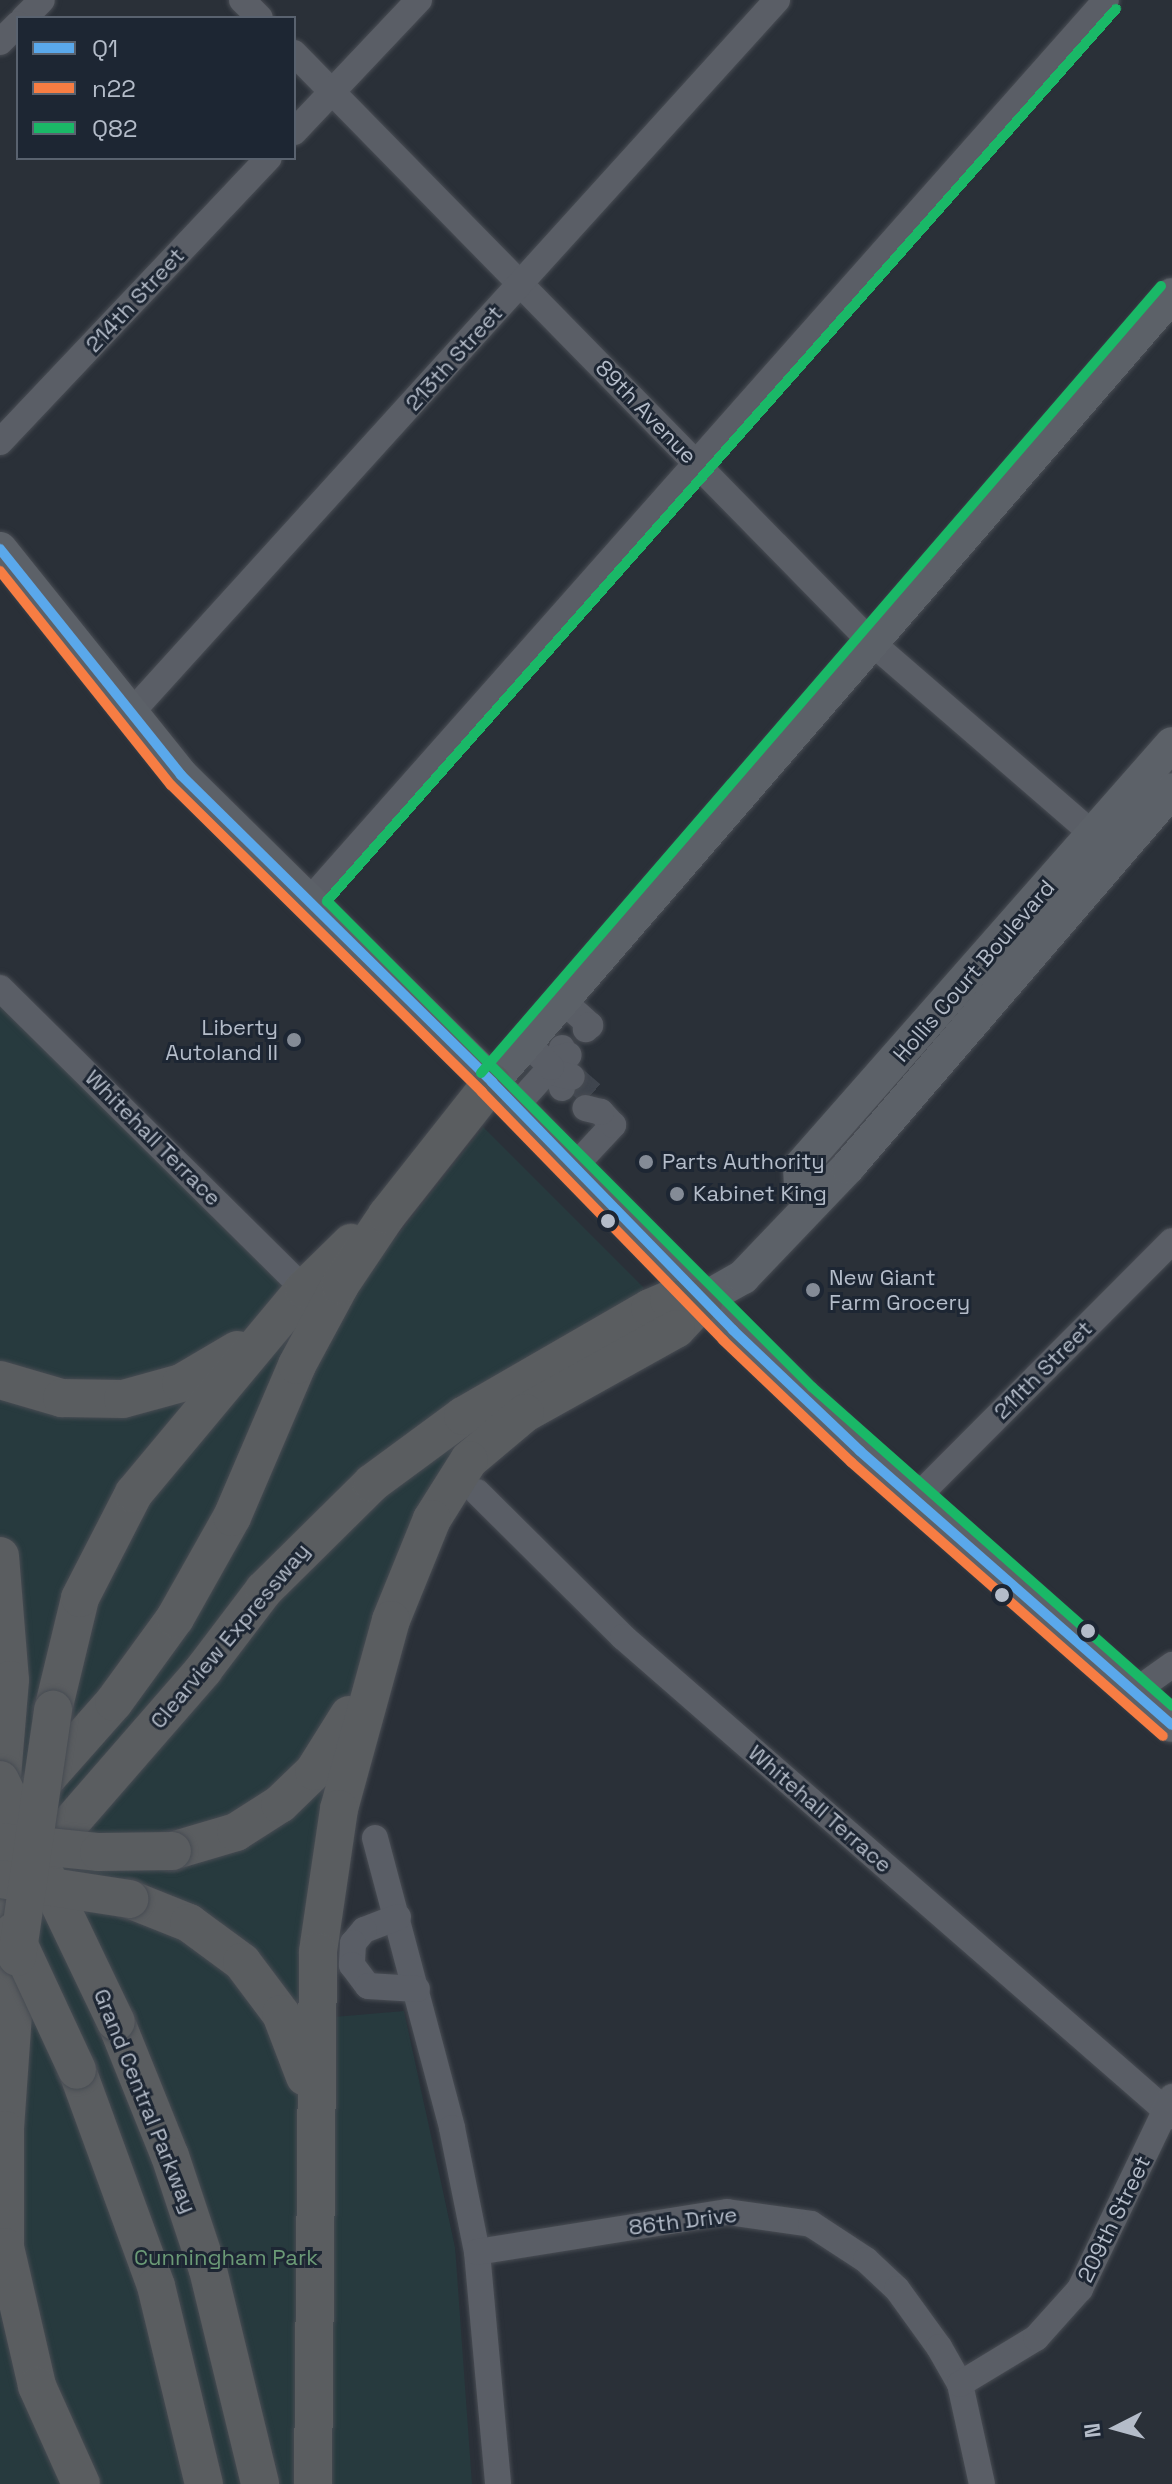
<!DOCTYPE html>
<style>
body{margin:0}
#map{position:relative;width:1172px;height:2484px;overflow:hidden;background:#2a3038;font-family:"Space Grotesk",sans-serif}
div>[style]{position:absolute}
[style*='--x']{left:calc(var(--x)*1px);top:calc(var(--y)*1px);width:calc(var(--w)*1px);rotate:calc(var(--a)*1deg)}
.green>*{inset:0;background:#273a3e}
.minor-tunnel>*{height:26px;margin-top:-13px;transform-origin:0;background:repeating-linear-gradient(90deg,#3f454e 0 26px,transparent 0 39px)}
.roads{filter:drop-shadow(0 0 2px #484c53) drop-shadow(0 0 2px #484c53)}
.minor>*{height:26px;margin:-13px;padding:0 13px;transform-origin:13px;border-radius:13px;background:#5a5e66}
.major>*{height:34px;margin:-17px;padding:0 17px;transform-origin:17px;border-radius:17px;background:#5c6168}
.highway>*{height:38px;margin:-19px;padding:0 19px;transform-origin:19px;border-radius:19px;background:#5a5d60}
.bridges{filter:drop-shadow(0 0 2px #474c53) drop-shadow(0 0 2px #474c53)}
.highway-bridge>*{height:38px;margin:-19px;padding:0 19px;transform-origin:19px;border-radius:19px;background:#5a5d60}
.bus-1>*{height:10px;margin:-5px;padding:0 5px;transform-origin:5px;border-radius:5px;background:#5aa8eb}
.bus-2>*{height:10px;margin:-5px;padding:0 5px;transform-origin:5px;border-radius:5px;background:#f77d43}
.bus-3>*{height:10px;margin:-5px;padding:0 5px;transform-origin:5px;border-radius:5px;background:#1ab867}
.dots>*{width:22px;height:22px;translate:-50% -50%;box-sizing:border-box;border:4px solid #1d2633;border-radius:50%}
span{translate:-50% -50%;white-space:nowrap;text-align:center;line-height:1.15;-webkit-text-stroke:6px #1d2633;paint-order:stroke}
.street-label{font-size:22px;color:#b4bcc9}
.poi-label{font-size:22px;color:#b4bcc9}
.right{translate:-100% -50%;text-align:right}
.left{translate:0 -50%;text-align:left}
.park-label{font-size:22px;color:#6b9a76}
.legend{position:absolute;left:16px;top:16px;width:280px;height:144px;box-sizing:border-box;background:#1d2633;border:2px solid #59626f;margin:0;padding:10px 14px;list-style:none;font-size:24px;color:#b4bcc9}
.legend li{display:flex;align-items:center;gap:16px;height:40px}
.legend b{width:40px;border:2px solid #59626f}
.north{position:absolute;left:1076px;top:2388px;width:80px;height:80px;-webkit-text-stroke:6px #1d2633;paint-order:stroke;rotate:264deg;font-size:22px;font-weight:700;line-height:32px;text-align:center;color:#b4bcc9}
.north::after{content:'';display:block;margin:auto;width:28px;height:36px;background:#b4bcc9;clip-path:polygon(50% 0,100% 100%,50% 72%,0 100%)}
</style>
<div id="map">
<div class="green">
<div style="clip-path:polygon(0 974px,335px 1314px,483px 1127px,644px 1288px,460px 1453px,333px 1774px,334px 2017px,404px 2011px,455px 2247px,472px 2484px,0 2484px)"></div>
</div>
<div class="minor-tunnel">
<div style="--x:572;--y:1077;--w:30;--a:41"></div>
</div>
<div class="roads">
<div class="minor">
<div style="--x:242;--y:0;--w:25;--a:45"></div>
<div style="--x:24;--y:18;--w:25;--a:-45"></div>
<div style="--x:0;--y:42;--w:25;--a:-45"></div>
<div style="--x:294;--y:53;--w:825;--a:45.59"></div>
<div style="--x:871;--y:642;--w:308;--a:40.9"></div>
<div style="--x:294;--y:132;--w:182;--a:-46.6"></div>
<div style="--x:0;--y:442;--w:391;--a:-46.6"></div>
<div style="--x:129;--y:715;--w:965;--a:-47.81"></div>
<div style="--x:308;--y:902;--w:1204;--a:-48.5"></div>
<div style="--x:0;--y:988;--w:428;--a:44.7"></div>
<div style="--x:562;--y:1000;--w:38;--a:42"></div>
<div style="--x:590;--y:1025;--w:6;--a:135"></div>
<div style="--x:562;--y:1048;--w:10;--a:107"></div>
<div style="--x:559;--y:1058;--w:10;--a:-17"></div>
<div style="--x:562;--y:1088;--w:14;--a:-102"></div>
<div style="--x:559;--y:1074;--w:13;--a:13"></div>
<div style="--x:515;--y:1107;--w:54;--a:-48"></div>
<div style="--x:551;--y:1067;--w:35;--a:-135"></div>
<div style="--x:573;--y:1168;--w:59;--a:-47.1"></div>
<div style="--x:613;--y:1125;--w:18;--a:-133"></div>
<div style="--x:601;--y:1112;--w:16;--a:-166"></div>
<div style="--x:477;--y:1492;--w:206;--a:44.8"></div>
<div style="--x:623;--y:1637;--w:729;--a:41.1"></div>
<div style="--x:915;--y:1499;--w:364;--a:-45.1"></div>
<div style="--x:1134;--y:1692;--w:47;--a:-35.4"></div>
<div style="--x:375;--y:1838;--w:300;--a:75.1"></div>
<div style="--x:452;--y:2128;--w:126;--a:78.6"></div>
<div style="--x:477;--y:2252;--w:233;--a:84.8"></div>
<div style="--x:398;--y:1917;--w:36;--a:159"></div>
<div style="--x:364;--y:1930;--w:17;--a:130"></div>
<div style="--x:353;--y:1943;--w:22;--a:93"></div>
<div style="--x:352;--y:1965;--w:26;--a:53"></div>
<div style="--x:368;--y:1986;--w:49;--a:3.5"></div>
<div style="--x:477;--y:2252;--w:253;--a:-9.1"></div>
<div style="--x:727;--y:2212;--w:85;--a:8.1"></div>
<div style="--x:811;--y:2224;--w:66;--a:33.2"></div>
<div style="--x:866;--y:2260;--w:42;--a:43.1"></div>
<div style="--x:897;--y:2289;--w:72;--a:54.1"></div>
<div style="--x:939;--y:2347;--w:43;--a:60.4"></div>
<div style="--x:960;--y:2384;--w:102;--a:77.6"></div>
<div style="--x:960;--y:2384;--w:89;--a:-31.2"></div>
<div style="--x:1036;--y:2338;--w:66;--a:-48.1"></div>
<div style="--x:1080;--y:2289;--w:213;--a:-64.4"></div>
</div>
<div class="major">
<div style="--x:0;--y:549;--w:290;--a:51.3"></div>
<div style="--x:181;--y:775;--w:437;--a:44.6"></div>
<div style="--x:492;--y:1082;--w:346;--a:45.8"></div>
<div style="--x:733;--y:1330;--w:175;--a:43.6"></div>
<div style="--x:860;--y:1451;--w:415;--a:41.3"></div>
<div style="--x:492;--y:1082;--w:1040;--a:-49.17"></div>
<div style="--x:820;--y:1193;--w:20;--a:-160"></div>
<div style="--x:801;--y:1186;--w:19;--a:-93"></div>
<div style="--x:800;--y:1167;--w:563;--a:-48.67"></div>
<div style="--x:704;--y:1299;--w:45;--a:-29.4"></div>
<div style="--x:743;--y:1277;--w:152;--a:-46.3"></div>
<div style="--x:848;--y:1167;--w:497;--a:-49.3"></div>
</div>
<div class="highway">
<div style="--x:0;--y:1380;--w:65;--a:16.2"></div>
<div style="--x:62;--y:1398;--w:61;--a:0.9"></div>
<div style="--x:123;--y:1399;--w:60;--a:-15.4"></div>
<div style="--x:181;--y:1383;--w:65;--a:-30.5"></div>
<div style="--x:0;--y:1556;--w:124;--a:85.4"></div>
<div style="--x:10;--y:1680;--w:121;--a:94.7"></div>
<div style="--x:53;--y:1710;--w:115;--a:-76.4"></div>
<div style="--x:80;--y:1598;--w:118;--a:-62.8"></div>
<div style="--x:134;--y:1493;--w:266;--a:-50.2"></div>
<div style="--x:304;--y:1289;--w:66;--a:-44.4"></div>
<div style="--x:30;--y:1797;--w:127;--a:-48.5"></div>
<div style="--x:114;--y:1702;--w:104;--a:-54"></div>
<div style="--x:175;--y:1618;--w:116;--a:-60.6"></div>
<div style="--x:232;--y:1517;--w:165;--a:-66.8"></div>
<div style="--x:297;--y:1365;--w:91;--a:-61.7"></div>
<div style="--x:340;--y:1285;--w:84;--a:-56.1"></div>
<div style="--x:387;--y:1215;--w:169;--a:-51.7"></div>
<div style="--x:172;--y:1851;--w:67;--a:-16.5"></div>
<div style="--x:236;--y:1832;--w:52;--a:-32.5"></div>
<div style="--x:280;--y:1804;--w:47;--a:-44.1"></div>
<div style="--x:314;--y:1771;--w:66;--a:-58"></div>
<div style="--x:129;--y:1899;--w:65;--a:21.8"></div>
<div style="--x:189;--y:1923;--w:66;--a:36.3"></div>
<div style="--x:242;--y:1962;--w:65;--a:53.1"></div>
<div style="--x:281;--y:2014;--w:67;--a:69.1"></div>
<div style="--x:0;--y:1904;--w:311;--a:-49"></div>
<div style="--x:204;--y:1669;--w:99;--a:-52.8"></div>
<div style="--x:264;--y:1590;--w:152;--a:-44.7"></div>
<div style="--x:372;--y:1483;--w:113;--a:-36.4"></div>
<div style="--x:463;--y:1416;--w:216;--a:-30"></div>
<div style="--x:650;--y:1308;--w:21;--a:-23"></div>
<div style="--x:669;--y:1300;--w:35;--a:-2"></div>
<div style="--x:704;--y:1299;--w:41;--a:133"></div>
<div style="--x:676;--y:1329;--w:173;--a:150.9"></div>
<div style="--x:525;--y:1413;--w:73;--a:140"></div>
<div style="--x:469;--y:1460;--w:70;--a:122.1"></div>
<div style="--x:432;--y:1519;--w:109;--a:112.1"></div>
<div style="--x:391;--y:1620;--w:196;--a:105.4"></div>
<div style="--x:339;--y:1809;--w:145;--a:98.4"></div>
<div style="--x:318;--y:1952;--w:532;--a:90.54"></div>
<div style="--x:17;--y:1957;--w:173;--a:94"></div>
<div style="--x:5;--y:2130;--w:117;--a:90"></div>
<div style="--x:5;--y:2247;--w:143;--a:77"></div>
<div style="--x:37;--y:2386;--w:107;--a:65.8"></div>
<div style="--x:116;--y:2022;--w:144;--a:68.1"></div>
<div style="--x:170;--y:2156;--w:120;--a:71.6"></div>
<div style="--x:208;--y:2270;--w:220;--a:76.3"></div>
<div style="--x:77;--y:2070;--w:230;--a:69.9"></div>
<div style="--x:156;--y:2286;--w:204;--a:76.4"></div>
</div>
</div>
<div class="bridges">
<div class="highway-bridge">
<div style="--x:0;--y:1780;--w:268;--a:64.4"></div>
<div style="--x:0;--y:1842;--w:100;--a:5.8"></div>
<div style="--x:99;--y:1852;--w:73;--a:-0.8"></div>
<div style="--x:0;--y:1879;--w:131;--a:8.8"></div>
<div style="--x:13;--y:1932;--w:152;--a:65.1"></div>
<div style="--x:17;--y:1957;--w:250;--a:-81.7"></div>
</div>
</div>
<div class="bus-1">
<div style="--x:0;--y:549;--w:290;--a:51.3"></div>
<div style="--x:181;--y:775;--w:437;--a:44.6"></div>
<div style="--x:492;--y:1082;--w:346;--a:45.8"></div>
<div style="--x:733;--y:1330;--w:175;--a:43.6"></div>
<div style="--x:860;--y:1451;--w:415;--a:41.3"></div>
</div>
<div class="bus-2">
<div style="--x:0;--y:571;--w:274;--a:51.4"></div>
<div style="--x:171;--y:785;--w:437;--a:44.6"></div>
<div style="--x:482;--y:1092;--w:346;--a:45.8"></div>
<div style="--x:723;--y:1340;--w:177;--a:43.6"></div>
<div style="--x:851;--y:1462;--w:415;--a:41.3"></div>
</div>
<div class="bus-3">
<div style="--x:1116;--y:9;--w:1191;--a:131.49"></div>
<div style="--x:327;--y:901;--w:687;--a:45.06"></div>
<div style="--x:812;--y:1387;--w:481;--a:41.5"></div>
<div style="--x:481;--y:1073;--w:1040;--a:-49.17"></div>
</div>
<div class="dots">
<div style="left:294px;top:1040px;background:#848b96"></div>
<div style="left:646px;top:1162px;background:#848b96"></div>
<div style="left:677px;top:1194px;background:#848b96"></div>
<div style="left:608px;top:1221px;background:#b4bcc9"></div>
<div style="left:813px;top:1290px;background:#848b96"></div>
<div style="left:1002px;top:1595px;background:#b4bcc9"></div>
<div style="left:1088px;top:1631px;background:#b4bcc9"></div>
</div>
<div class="street-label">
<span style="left:135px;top:300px;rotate:-47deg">214th Street</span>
<span style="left:454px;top:358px;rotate:-48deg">213th Street</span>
<span style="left:646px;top:412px;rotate:46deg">89th Avenue</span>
<span style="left:974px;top:971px;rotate:-49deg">Hollis Court Boulevard</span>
<span style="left:153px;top:1138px;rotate:45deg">Whitehall Terrace</span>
<span style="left:1043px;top:1370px;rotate:-45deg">211th Street</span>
<span style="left:230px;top:1636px;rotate:-50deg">Clearview Expressway</span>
<span style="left:820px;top:1809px;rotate:41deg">Whitehall Terrace</span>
<span style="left:145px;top:2101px;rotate:68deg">Grand Central Parkway</span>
<span style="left:1114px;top:2219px;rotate:-64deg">209th Street</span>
<span style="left:683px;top:2221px;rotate:-7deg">86th Drive</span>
</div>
<div class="poi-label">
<span class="right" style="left:278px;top:1040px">Liberty<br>Autoland II</span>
<span class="left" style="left:662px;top:1162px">Parts Authority</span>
<span class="left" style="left:693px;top:1194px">Kabinet King</span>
<span class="left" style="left:829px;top:1290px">New Giant<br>Farm Grocery</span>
</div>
<div class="park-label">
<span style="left:226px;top:2258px">Cunningham Park</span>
</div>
<ul class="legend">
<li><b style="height:10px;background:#5aa8eb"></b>Q1</li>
<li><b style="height:10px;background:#f77d43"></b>n22</li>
<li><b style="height:10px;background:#1ab867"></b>Q82</li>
</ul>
<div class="north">N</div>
</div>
